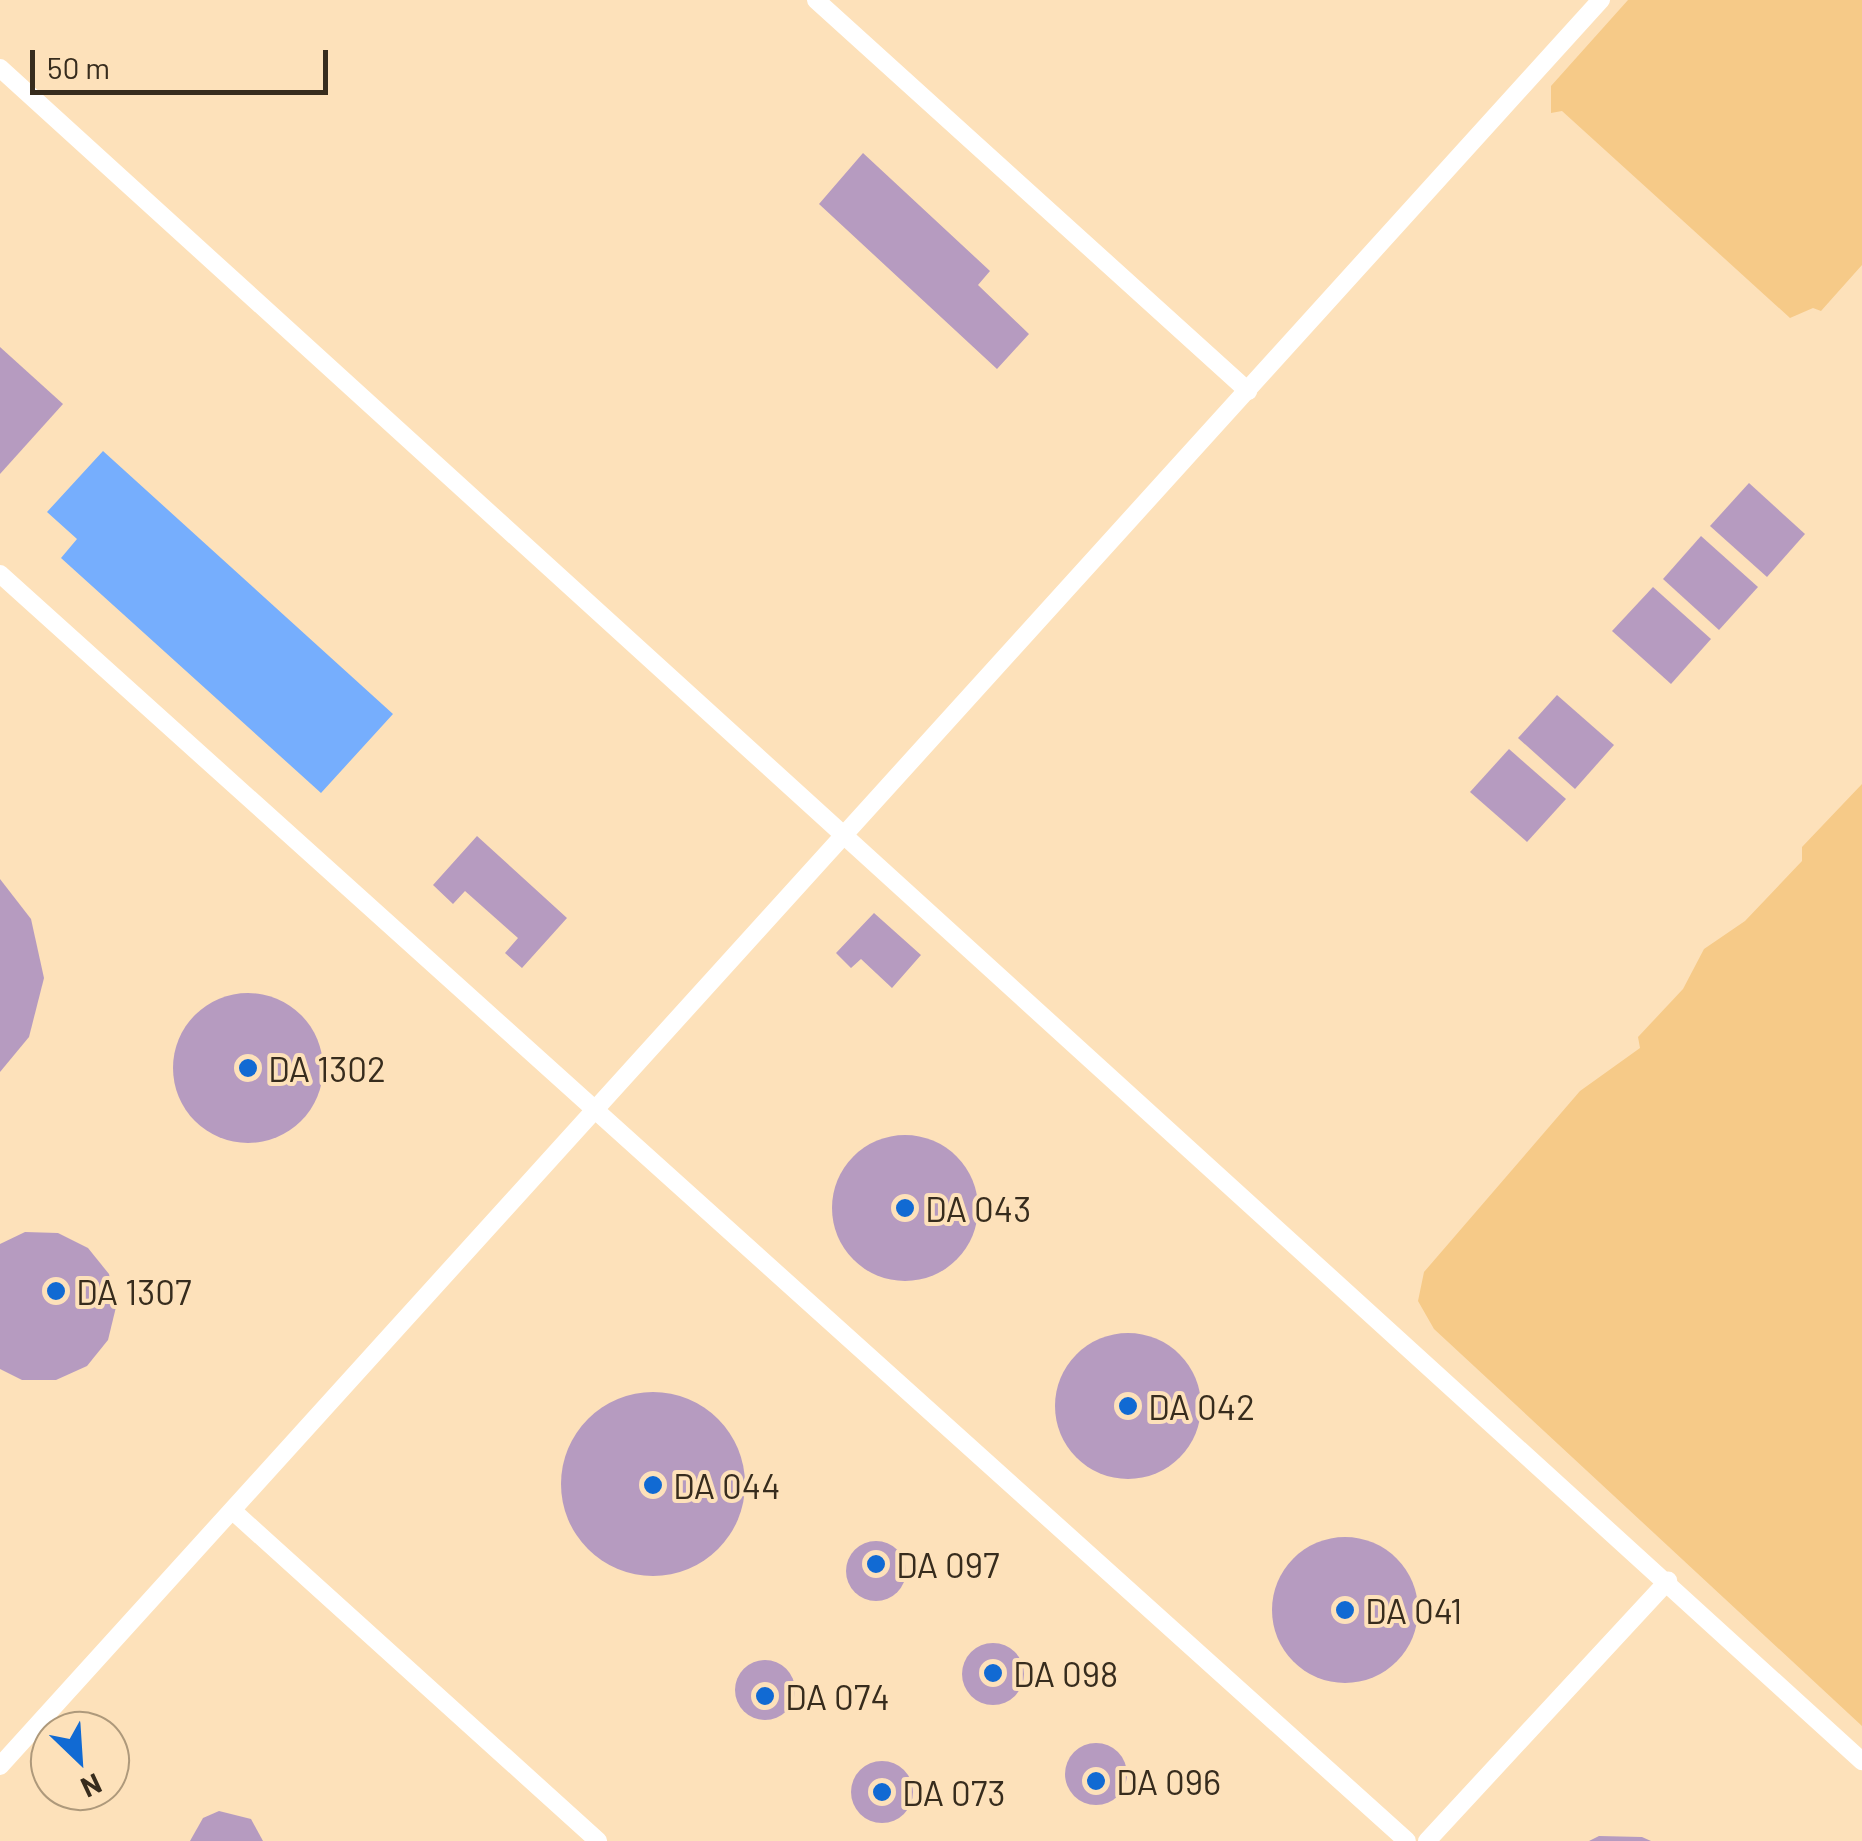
<!DOCTYPE html>
<style>
body{margin:0}
#map{position:relative;width:1862px;height:1841px;overflow:hidden;background:#fde1ba;font-family:Barlow,sans-serif}
div>[style]{position:absolute}
[style*='--x']{left:calc(var(--x)*1px);top:calc(var(--y)*1px);width:calc(var(--w)*1px);rotate:calc(var(--a)*1deg)}
.green>*{inset:0;background:#f6ca88}
.water>*{inset:0;background:#76aefd}
.building>*{inset:0;background:#b69bc0}
.round{border-radius:50%}
.service>*{height:18px;margin:-9px;padding:0 9px;transform-origin:9px;border-radius:9px;background:#fff}
.dots>*{width:28px;height:28px;translate:-50% -50%;box-sizing:border-box;border:5px solid #fde1ba;border-radius:50%}
span{translate:-50% -50%;white-space:nowrap;text-align:center;line-height:1.15;-webkit-text-stroke:8px #fde1ba;paint-order:stroke}
.poi-label{font-size:35px;color:#372c1d}
.left{translate:0 -50%;text-align:left}
.north{position:absolute;left:30px;top:1711px;width:100px;height:100px;box-sizing:border-box;background:#fde1ba;border:2px solid #ae997b;border-radius:50%;rotate:155deg;font-size:28px;font-weight:700;line-height:40px;text-align:center;color:#372c1d}
.north::after{content:'';display:block;margin:auto;width:35px;height:45px;background:#116ad3;clip-path:polygon(50% 0,100% 100%,50% 72%,0 100%)}
.scale{position:absolute;left:30px;top:50px;width:298px;height:45px;box-sizing:border-box;border:5px solid #372c1d;border-top:0;padding-left:12px;font-size:30px;line-height:35px;white-space:nowrap;color:#372c1d;-webkit-text-stroke:8px #fde1ba;paint-order:stroke}
</style>
<div id="map">
<div class="green">
<div style="clip-path:polygon(1628px 0,1862px 0,1862px 265px,1821px 311px,1813px 308px,1790px 318px,1562px 111px,1551px 113px,1551px 86px)"></div>
<div style="clip-path:polygon(1862px 784px,1862px 1726px,1434px 1329px,1418px 1301px,1424px 1272px,1580px 1091px,1640px 1048px,1638px 1037px,1683px 989px,1704px 949px,1745px 921px,1802px 861px,1802px 847px)"></div>
</div>
<div class="water">
<div style="clip-path:polygon(103px 451px,393px 714px,321px 793px,61px 558px,77px 539px,47px 512px)"></div>
</div>
<div class="building">
<div style="clip-path:polygon(863px 153px,990px 271px,978px 285px,1029px 334px,997px 369px,819px 204px)"></div>
<div style="clip-path:polygon(0 347px,63px 404px,0 474px)"></div>
<div style="clip-path:polygon(1749px 483px,1805px 534px,1767px 577px,1710px 526px)"></div>
<div style="clip-path:polygon(1701px 536px,1758px 587px,1719px 630px,1663px 579px)"></div>
<div style="clip-path:polygon(1653px 587px,1711px 639px,1671px 684px,1612px 631px)"></div>
<div style="clip-path:polygon(1557px 695px,1614px 745px,1575px 789px,1518px 738px)"></div>
<div style="clip-path:polygon(1509px 749px,1566px 799px,1527px 842px,1470px 792px)"></div>
<div style="clip-path:polygon(477px 836px,567px 918px,522px 968px,505px 953px,518px 938px,465px 891px,453px 904px,433px 885px)"></div>
<div style="clip-path:polygon(0 879px,31px 919px,44px 978px,29px 1037px,0 1072px)"></div>
<div style="clip-path:polygon(874px 913px,921px 955px,892px 988px,861px 959px,851px 968px,836px 953px)"></div>
<div class="round" style="left:173px;top:993px;width:150px;height:150px"></div>
<div class="round" style="left:832px;top:1135px;width:146px;height:146px"></div>
<div style="clip-path:polygon(25px 1232px,58px 1233px,88px 1248px,109px 1274px,116px 1307px,108px 1340px,87px 1366px,56px 1380px,22px 1380px,0 1369px,0 1244px)"></div>
<div class="round" style="left:1055px;top:1333px;width:146px;height:146px"></div>
<div class="round" style="left:561px;top:1392px;width:184px;height:184px"></div>
<div class="round" style="left:1272px;top:1537px;width:146px;height:146px"></div>
<div class="round" style="left:846px;top:1541px;width:60px;height:60px"></div>
<div class="round" style="left:962px;top:1643px;width:62px;height:62px"></div>
<div class="round" style="left:735px;top:1660px;width:60px;height:60px"></div>
<div class="round" style="left:1065px;top:1743px;width:62px;height:62px"></div>
<div class="round" style="left:851px;top:1761px;width:62px;height:62px"></div>
<div style="clip-path:polygon(219px 1811px,251px 1819px,263px 1841px,190px 1841px,203px 1818px)"></div>
<div style="clip-path:polygon(1599px 1836px,1642px 1837px,1651px 1841px,1589px 1841px)"></div>
</div>
<div class="service">
<div style="--x:816;--y:0;--w:583;--a:42.15"></div>
<div style="--x:0;--y:68;--w:2517;--a:42.28"></div>
<div style="--x:0;--y:574;--w:1893;--a:42"></div>
<div style="--x:233;--y:1511;--w:492;--a:42.1"></div>
<div style="--x:0;--y:1766;--w:2384;--a:-47.81"></div>
<div style="--x:1427;--y:1841;--w:355;--a:-47.2"></div>
</div>
<div class="dots">
<div style="left:248px;top:1068px;background:#116ad3"></div>
<div style="left:905px;top:1208px;background:#116ad3"></div>
<div style="left:56px;top:1291px;background:#116ad3"></div>
<div style="left:1128px;top:1406px;background:#116ad3"></div>
<div style="left:653px;top:1485px;background:#116ad3"></div>
<div style="left:876px;top:1564px;background:#116ad3"></div>
<div style="left:1345px;top:1610px;background:#116ad3"></div>
<div style="left:993px;top:1673px;background:#116ad3"></div>
<div style="left:765px;top:1696px;background:#116ad3"></div>
<div style="left:1096px;top:1781px;background:#116ad3"></div>
<div style="left:882px;top:1792px;background:#116ad3"></div>
</div>
<div class="poi-label">
<span class="left" style="left:268px;top:1068px">DA 1302</span>
<span class="left" style="left:925px;top:1208px">DA 043</span>
<span class="left" style="left:76px;top:1291px">DA 1307</span>
<span class="left" style="left:1148px;top:1406px">DA 042</span>
<span class="left" style="left:673px;top:1485px">DA 044</span>
<span class="left" style="left:896px;top:1564px">DA 097</span>
<span class="left" style="left:1365px;top:1610px">DA 041</span>
<span class="left" style="left:1013px;top:1673px">DA 098</span>
<span class="left" style="left:785px;top:1696px">DA 074</span>
<span class="left" style="left:1116px;top:1781px">DA 096</span>
<span class="left" style="left:902px;top:1792px">DA 073</span>
</div>
<div class="north">N</div>
<div class="scale">50 m</div>
</div>
